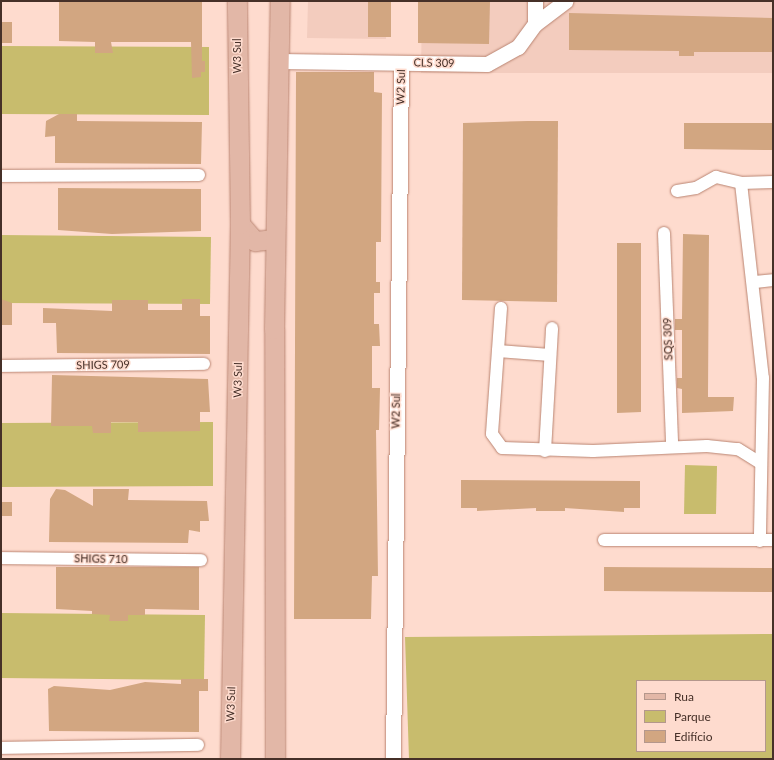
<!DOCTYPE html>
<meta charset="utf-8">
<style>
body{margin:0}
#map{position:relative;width:774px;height:760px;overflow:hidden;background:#fedbce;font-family:Lato,sans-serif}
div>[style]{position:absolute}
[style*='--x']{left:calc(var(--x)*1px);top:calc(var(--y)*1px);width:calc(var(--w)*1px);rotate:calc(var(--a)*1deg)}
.built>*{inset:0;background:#f3ccbe}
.green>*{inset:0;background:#c8bc6d}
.building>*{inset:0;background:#d2a681}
.roads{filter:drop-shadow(0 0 1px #ba8572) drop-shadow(0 0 1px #ba8572)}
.minor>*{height:12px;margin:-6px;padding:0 6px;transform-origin:6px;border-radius:6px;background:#fff}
.tertiary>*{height:15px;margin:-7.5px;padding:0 7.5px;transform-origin:7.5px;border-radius:7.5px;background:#fff}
.primary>*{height:19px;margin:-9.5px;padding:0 9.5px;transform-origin:9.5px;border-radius:9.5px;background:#e2b7a7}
span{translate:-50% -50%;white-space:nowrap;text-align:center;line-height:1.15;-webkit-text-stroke:3px #fedbce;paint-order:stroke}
.street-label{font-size:11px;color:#463028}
.frame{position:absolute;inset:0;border:2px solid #463028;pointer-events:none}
.legend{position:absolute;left:636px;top:680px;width:130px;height:72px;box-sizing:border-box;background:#fedbce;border:1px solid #b4978c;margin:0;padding:5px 7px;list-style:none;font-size:12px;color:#463028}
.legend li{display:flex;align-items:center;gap:8px;height:20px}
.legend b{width:20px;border:1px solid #b4978c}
</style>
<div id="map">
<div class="built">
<div style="clip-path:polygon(308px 1px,387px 1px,386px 39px,307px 38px)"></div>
<div style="clip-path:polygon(422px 1px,773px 1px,773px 73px,421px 73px)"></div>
</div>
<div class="green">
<div style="clip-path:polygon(1px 46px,209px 47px,209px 115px,1px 114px)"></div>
<div style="clip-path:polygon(1px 235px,211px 237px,210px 304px,1px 303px)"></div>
<div style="clip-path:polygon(213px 422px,213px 486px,1px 487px,1px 423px)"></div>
<div style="clip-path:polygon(685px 465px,717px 466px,716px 514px,684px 514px)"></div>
<div style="clip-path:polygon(1px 613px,205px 615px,204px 680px,1px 678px)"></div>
<div style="clip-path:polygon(evenodd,773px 634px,773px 759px,409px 759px,405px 637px,773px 634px,637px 681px,765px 681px,765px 751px,637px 751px,637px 681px)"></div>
</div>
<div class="building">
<div style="clip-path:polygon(59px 1px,202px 1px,202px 61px,205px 61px,205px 72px,201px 72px,201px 77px,192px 78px,191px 42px,111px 42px,113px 53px,95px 53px,95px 42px,59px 41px)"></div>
<div style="clip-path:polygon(368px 1px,391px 1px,391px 37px,368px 37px)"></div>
<div style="clip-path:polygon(418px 1px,490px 1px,489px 44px,418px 43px)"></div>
<div style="clip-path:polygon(569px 13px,773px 18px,772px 52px,694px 52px,694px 56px,679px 56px,679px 51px,569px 50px)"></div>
<div style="clip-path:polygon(1px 22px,12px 22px,12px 43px,1px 43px)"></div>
<div style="clip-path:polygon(296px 72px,374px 72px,374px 92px,382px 93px,381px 242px,376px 242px,376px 282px,380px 282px,380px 293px,374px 293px,374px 324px,379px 324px,380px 346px,372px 346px,372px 388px,380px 388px,379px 430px,376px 430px,378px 576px,372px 576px,371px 619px,294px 619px)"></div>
<div style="clip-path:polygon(59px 114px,77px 114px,77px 121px,202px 122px,201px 164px,55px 163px,55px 136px,45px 137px,46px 121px)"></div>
<div style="clip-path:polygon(528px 121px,558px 121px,557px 302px,462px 300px,463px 123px)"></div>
<div style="clip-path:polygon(684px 123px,773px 123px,773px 150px,684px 149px)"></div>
<div style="clip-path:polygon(58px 188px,201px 189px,201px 231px,112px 234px,58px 230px)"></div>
<div style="clip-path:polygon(683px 234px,709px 235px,708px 397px,734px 397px,733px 411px,682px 413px,682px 389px,677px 388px,677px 378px,682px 378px,682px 330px,675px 330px,675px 319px,682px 319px)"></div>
<div style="clip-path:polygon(617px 243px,641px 243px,641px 412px,617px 413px)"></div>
<div style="clip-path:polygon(1px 299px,12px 303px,12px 325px,1px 325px)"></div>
<div style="clip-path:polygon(182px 299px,200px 299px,200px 316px,210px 316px,210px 354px,57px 353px,56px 323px,43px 323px,43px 308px,112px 311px,112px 300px,148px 300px,148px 310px,182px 310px)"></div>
<div style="clip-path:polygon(52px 375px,208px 379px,210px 412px,200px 412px,200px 431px,138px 432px,138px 422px,111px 422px,111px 433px,93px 433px,92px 426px,51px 426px)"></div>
<div style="clip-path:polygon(461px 480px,640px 481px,640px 508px,624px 508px,624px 512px,565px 508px,565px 511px,536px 511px,536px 508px,477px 511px,477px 508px,461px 508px)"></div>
<div style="clip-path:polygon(56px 489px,65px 490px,93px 506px,93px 489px,129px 489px,128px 500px,207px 501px,209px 521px,200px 521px,200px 532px,189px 530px,188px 543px,49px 542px,50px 499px)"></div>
<div style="clip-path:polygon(1px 502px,12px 502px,12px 516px,1px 516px)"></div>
<div style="clip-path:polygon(56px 567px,199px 567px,199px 610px,145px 609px,145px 615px,128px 615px,128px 621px,109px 621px,110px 615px,92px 614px,92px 611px,56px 609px)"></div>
<div style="clip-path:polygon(604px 567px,773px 568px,773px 592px,604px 591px)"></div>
<div style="clip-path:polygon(181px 679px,208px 679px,208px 691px,199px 691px,199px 732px,49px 731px,48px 689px,54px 686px,110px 690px,145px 682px,181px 684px)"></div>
</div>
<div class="roads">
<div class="minor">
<div style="--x:1;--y:176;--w:198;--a:-0.3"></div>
<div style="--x:741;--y:183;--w:196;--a:83.6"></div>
<div style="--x:763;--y:378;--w:163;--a:91.1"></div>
<div style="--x:677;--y:191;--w:19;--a:-9"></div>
<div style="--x:696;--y:188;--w:23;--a:-29"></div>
<div style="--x:716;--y:177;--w:26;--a:13"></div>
<div style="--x:741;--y:183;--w:32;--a:-2"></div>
<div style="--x:664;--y:233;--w:213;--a:87.8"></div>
<div style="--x:755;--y:282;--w:18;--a:-6"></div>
<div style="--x:501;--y:308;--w:126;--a:94.1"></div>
<div style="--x:492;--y:434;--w:17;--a:54"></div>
<div style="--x:502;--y:448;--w:91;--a:1.9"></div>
<div style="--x:593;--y:451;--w:114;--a:-2.5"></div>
<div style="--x:707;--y:446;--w:31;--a:6"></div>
<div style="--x:738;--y:449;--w:25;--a:32"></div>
<div style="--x:498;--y:351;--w:52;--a:4.4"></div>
<div style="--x:1;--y:366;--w:203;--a:-0.6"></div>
<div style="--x:545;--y:451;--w:123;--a:-86.7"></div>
<div style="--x:604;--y:540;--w:169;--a:0"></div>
<div style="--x:1;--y:558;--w:200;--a:0.6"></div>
<div style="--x:1;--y:748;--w:197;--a:-0.9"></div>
</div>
<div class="tertiary">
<div style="--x:535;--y:24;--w:23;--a:-90"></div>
<div style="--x:280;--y:61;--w:207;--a:0.8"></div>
<div style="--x:487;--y:64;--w:35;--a:-29"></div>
<div style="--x:518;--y:47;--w:29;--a:-54"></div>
<div style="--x:535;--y:24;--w:38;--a:-37"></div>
<div style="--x:393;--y:759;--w:696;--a:-89.34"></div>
</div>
<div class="primary">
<div style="--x:240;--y:224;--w:23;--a:49"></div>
<div style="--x:255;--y:241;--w:20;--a:-6"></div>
<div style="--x:230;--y:759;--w:535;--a:-88.93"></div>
<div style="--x:240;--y:224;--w:223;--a:-90.8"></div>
<div style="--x:275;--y:759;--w:430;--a:-90.1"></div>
<div style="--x:274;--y:329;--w:328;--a:-89"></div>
</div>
</div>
<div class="street-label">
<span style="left:237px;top:56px;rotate:-90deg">W3 Sul</span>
<span style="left:434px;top:63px;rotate:1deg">CLS 309</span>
<span style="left:401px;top:87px;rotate:-89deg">W2 Sul</span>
<span style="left:668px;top:339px;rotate:-92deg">SQS 309</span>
<span style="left:103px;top:365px;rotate:-1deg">SHIGS 709</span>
<span style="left:238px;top:380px;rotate:-89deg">W3 Sul</span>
<span style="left:396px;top:411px;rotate:-89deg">W2 Sul</span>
<span style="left:101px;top:559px;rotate:1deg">SHIGS 710</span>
<span style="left:231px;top:704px;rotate:-88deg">W3 Sul</span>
</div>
<div class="frame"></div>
<ul class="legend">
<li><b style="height:5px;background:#e2b7a7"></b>Rua</li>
<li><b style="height:11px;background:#c8bc6d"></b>Parque</li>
<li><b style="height:11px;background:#d2a681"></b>Edifício</li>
</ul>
</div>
